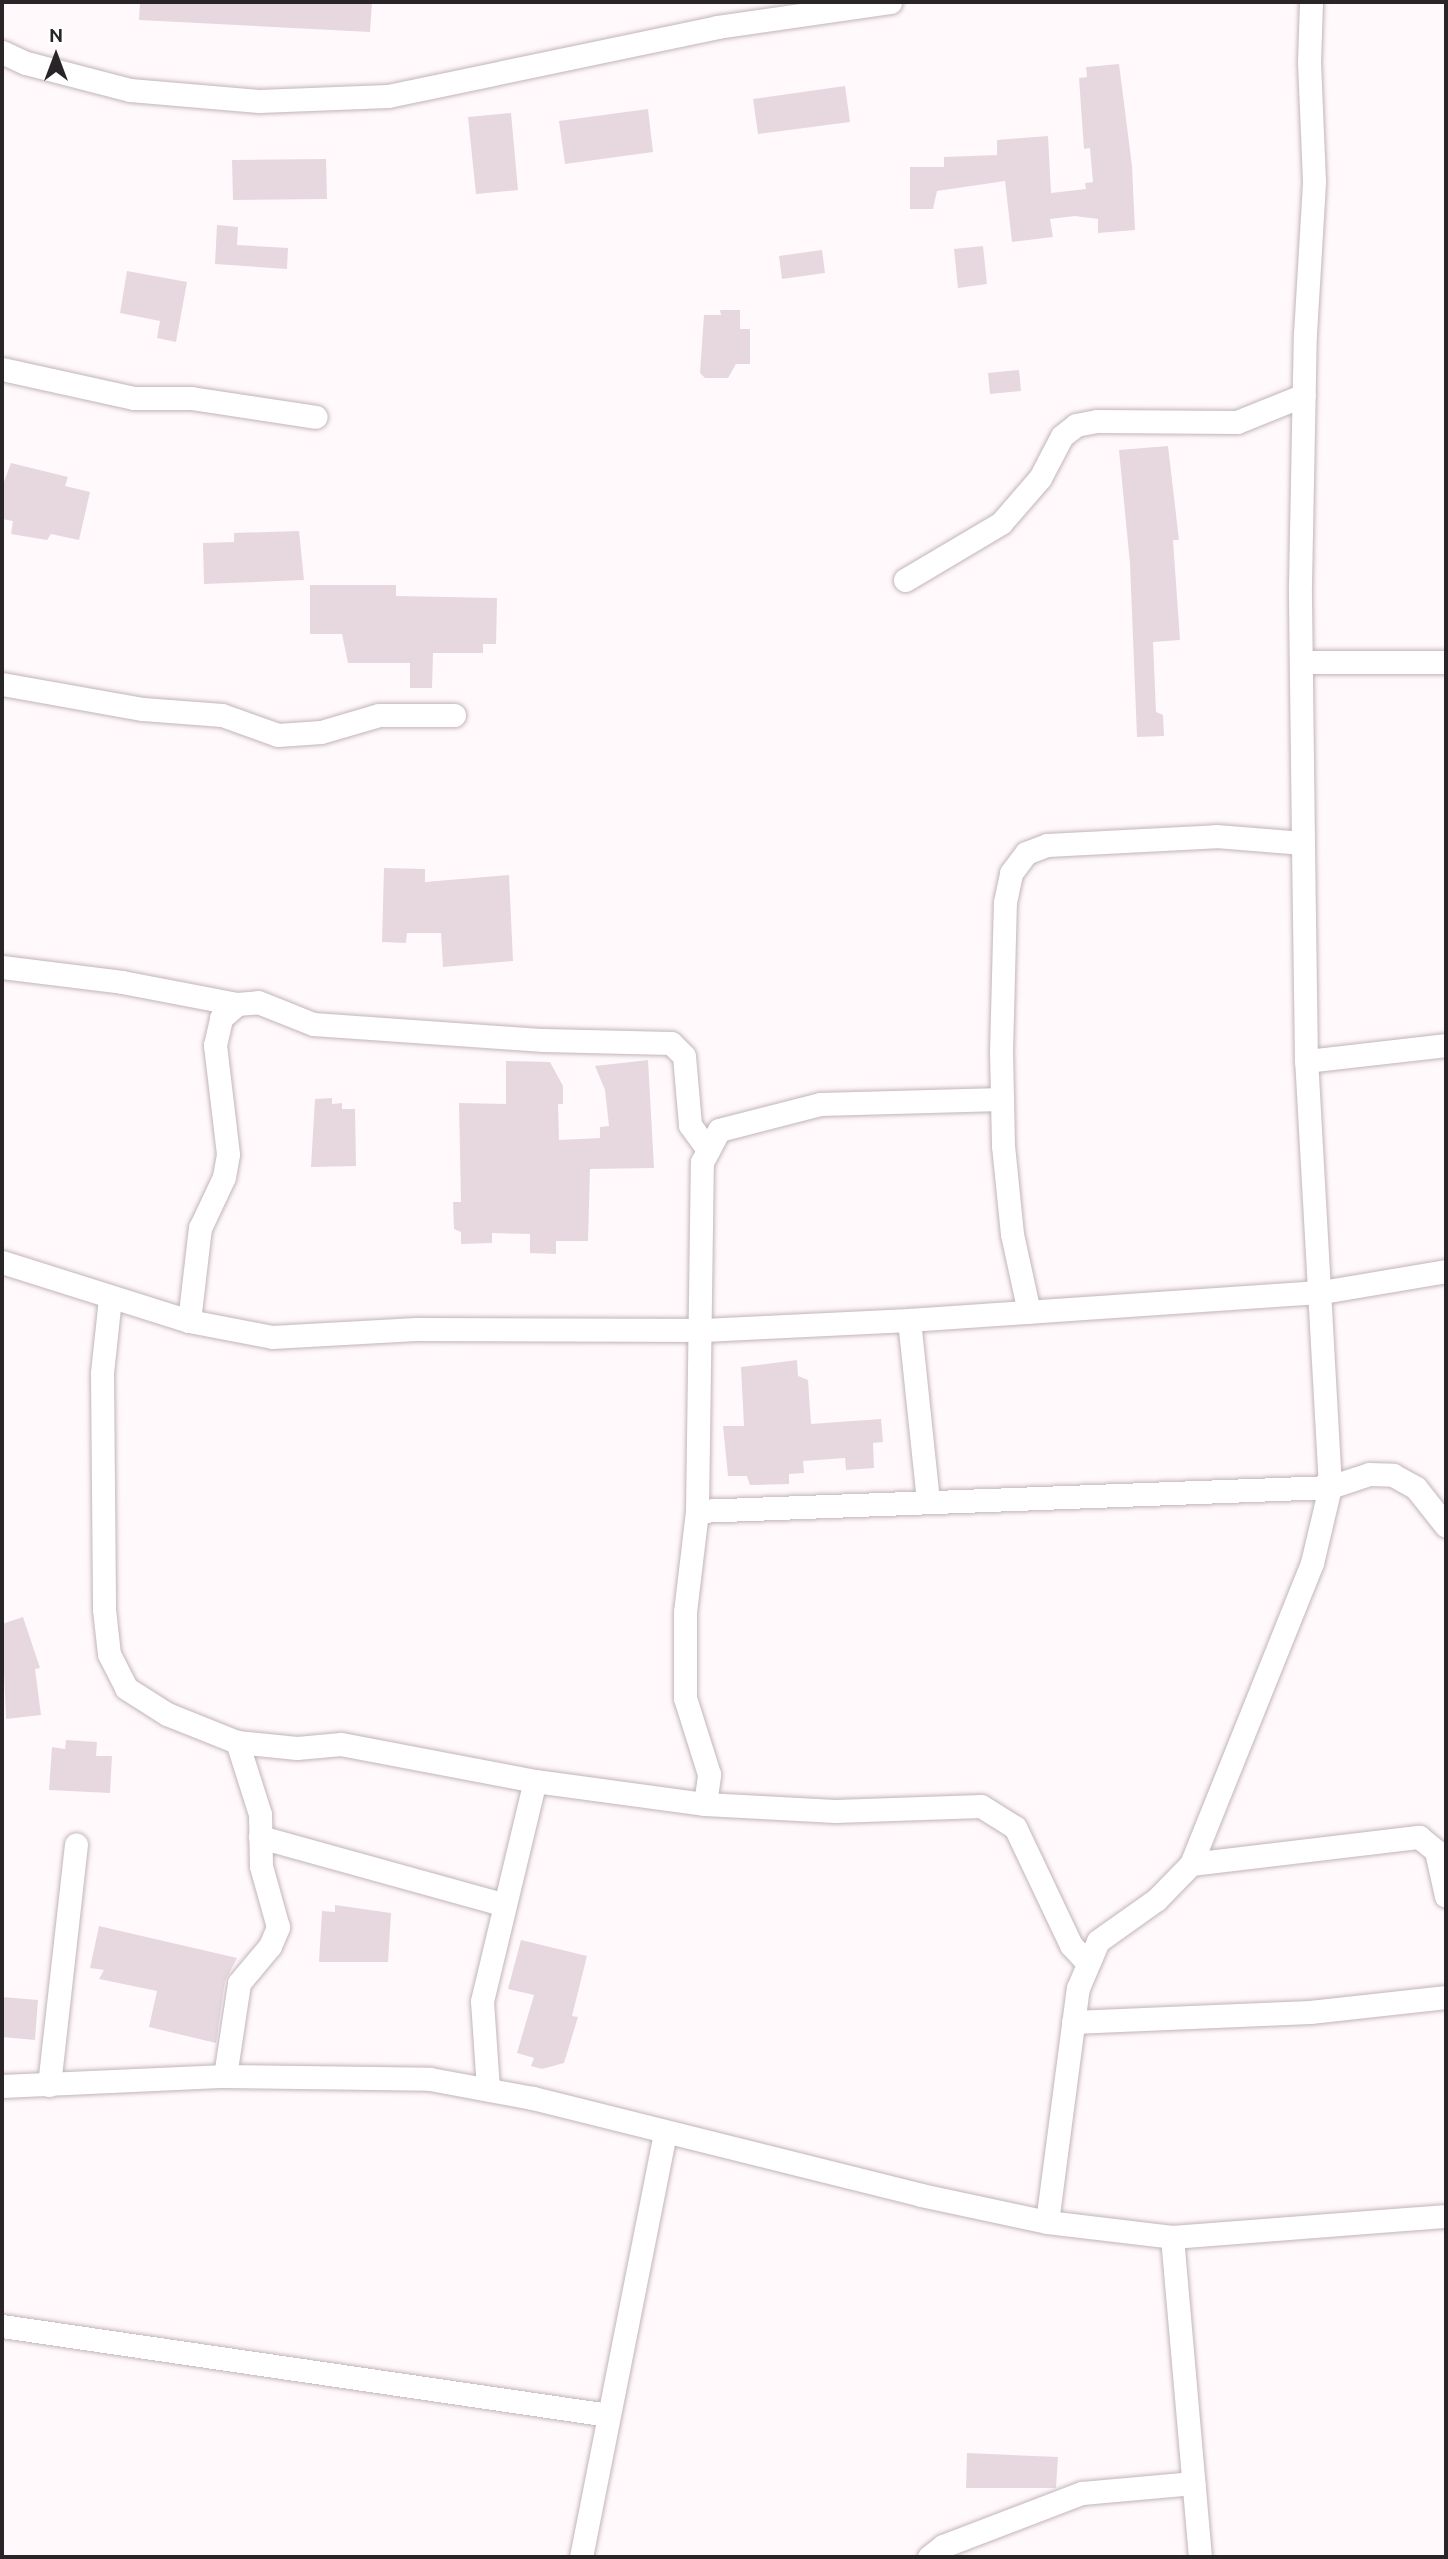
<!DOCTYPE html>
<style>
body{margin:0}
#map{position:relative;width:1448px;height:2559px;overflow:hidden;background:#fff9fb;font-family:Ubuntu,sans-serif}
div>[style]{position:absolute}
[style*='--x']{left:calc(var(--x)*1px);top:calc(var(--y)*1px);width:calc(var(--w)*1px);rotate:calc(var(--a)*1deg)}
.building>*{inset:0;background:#e7d8df}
.roads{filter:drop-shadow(0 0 2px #c2b4bb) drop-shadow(0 0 2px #c2b4bb)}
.street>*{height:23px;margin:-11.5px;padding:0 11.5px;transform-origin:11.5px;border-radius:11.5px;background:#fff}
span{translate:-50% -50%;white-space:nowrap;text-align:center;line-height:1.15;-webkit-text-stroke:5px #fff;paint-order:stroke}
.frame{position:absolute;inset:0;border:4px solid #292427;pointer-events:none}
.north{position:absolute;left:21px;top:21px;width:70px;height:70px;-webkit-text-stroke:5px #fff;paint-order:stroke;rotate:0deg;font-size:19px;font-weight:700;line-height:28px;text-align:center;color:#292427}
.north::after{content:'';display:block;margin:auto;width:24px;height:32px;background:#292427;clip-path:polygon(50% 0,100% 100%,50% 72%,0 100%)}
</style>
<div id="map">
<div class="building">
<div style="clip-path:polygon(140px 2px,372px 2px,370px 32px,139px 20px)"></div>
<div style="clip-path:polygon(1119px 64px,1132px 166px,1135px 230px,1098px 233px,1098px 219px,1075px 216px,1050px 219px,1053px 237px,1012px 242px,1005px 181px,937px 191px,933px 209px,910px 209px,910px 167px,944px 167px,944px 157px,997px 155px,997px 140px,1048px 136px,1051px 193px,1086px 189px,1085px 183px,1093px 182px,1090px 148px,1084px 149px,1079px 78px,1087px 77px,1086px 67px)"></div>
<div style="clip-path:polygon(845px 86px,850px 122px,758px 134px,753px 99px)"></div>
<div style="clip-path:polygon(648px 109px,653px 152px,565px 164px,559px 121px)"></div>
<div style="clip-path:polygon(511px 113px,518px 190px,476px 194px,468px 117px)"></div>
<div style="clip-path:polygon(326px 159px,327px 199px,233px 200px,232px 160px)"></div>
<div style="clip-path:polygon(217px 225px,238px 227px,237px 245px,288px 248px,287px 269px,215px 264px)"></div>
<div style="clip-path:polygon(983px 246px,987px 284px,958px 288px,954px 249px)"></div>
<div style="clip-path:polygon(822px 250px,825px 273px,782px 279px,779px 256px)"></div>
<div style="clip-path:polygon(127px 271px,187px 282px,176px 342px,157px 338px,160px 321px,120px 313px)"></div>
<div style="clip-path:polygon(720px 310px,740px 310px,740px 329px,750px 329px,750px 364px,736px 364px,728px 378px,705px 378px,700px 373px,704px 315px,721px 315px)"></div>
<div style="clip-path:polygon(1019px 370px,1021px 391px,990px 394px,988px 373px)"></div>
<div style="clip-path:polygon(1168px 446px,1179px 540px,1173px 540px,1180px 640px,1153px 642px,1156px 712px,1163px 715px,1164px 736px,1137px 737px,1130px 564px,1119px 450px)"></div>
<div style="clip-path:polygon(11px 463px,68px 477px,65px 486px,90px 492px,79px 540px,51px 534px,47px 540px,11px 534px,13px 521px,2px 519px,2px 487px)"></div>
<div style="clip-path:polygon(299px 531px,304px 580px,204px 584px,203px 543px,234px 542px,234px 533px)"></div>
<div style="clip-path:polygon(310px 585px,396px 585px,396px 596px,497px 598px,496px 644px,483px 644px,483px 653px,433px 653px,432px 688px,410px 688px,410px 663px,348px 663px,342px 634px,310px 634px)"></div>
<div style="clip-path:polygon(384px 868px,425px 869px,425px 882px,509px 875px,513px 961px,443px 967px,441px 933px,407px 933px,406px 943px,382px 942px)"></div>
<div style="clip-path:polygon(648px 1060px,654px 1168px,590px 1169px,588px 1241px,556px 1241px,556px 1254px,530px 1253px,530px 1234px,492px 1233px,492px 1243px,461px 1244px,461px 1232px,454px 1229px,453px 1202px,461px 1202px,459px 1103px,506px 1104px,506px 1061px,550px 1062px,563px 1086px,563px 1104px,558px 1104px,559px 1140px,600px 1138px,600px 1127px,609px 1126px,605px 1090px,595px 1066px)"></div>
<div style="clip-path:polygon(332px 1098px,332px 1104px,342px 1103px,342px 1109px,355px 1109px,356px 1166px,311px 1167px,315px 1099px)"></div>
<div style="clip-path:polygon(797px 1360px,798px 1376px,808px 1380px,811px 1424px,881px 1419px,883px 1442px,873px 1443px,874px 1468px,846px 1470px,845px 1458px,803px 1461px,804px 1473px,789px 1474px,789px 1484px,750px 1485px,747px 1476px,728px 1476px,723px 1426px,744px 1426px,741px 1367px)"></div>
<div style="clip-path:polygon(23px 1617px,40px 1668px,35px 1669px,41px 1715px,6px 1719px,2px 1624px)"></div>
<div style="clip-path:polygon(66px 1740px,97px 1742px,96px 1756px,112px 1756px,110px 1793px,49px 1790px,52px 1747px,65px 1749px)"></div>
<div style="clip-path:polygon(335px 1905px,391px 1913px,388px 1962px,319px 1962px,322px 1911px,335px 1912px)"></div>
<div style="clip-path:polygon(99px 1926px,237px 1958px,225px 1981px,216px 2043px,149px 2027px,157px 1991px,99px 1979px,104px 1970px,90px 1968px)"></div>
<div style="clip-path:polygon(521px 1940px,587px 1956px,572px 2016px,578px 2017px,564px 2063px,542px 2069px,531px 2066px,534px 2058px,517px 2053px,534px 1995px,508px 1989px)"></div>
<div style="clip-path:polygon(2px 1997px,38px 2000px,35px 2040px,2px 2037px)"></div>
<div style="clip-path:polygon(967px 2453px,1058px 2457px,1056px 2488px,966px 2488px)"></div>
</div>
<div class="roads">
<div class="street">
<div style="--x:2;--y:52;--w:26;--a:25"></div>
<div style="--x:26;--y:63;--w:107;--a:14.6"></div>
<div style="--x:130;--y:90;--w:129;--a:4.9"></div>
<div style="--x:259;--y:101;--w:129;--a:-2.2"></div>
<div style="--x:388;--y:96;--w:336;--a:-11.8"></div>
<div style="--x:717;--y:27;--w:175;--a:-8.2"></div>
<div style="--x:2;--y:369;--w:135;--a:12.4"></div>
<div style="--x:134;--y:398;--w:57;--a:0"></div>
<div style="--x:191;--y:398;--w:126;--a:8.6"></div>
<div style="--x:905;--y:580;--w:112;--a:-30.7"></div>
<div style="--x:1001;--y:523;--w:60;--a:-49.1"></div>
<div style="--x:1040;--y:478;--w:47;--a:-62.4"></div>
<div style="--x:1062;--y:436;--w:18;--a:-38"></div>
<div style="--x:1076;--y:425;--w:21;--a:-11"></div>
<div style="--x:1097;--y:421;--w:140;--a:0.4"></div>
<div style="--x:1237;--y:422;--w:72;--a:-21.9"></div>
<div style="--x:1301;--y:662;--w:145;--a:0"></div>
<div style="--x:2;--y:684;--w:143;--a:10.1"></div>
<div style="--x:143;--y:709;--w:79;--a:4.3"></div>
<div style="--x:222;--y:715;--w:59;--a:19.7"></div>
<div style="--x:278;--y:735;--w:43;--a:-4"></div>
<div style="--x:321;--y:732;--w:60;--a:-16.3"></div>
<div style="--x:379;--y:715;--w:75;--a:0"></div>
<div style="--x:2;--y:967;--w:121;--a:7.1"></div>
<div style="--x:122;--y:982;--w:117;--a:10.8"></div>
<div style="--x:1306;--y:1061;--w:141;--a:-6.5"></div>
<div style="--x:2;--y:1262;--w:196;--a:17.5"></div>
<div style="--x:189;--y:1321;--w:85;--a:10.9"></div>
<div style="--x:272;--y:1337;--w:144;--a:-3.2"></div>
<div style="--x:416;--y:1329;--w:287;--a:0.2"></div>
<div style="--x:703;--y:1330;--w:206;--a:-2.8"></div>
<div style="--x:909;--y:1320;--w:414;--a:-3.9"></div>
<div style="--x:1322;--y:1292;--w:126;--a:-9.6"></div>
<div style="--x:110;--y:1298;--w:75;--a:96.1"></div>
<div style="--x:102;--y:1373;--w:236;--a:89.5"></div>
<div style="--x:104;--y:1609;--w:45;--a:83.7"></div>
<div style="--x:109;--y:1654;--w:38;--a:63"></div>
<div style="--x:126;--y:1688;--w:49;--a:32.4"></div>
<div style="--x:167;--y:1714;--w:75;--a:21.8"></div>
<div style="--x:237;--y:1742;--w:60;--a:5.7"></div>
<div style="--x:297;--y:1748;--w:44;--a:-5.2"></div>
<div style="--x:341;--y:1744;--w:197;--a:10.8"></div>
<div style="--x:535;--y:1781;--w:172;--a:7.7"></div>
<div style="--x:705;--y:1804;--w:130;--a:3.1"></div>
<div style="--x:835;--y:1811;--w:146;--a:-2"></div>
<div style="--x:981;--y:1806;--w:40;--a:32"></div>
<div style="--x:1015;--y:1827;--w:131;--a:64.6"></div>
<div style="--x:1071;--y:1945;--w:25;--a:47"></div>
<div style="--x:1029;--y:1312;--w:80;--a:-102.3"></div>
<div style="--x:1012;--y:1234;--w:88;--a:-95.8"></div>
<div style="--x:1003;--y:1146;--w:94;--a:-91.2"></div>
<div style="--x:1001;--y:1052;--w:150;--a:-88.5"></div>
<div style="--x:1005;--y:902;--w:30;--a:-78"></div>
<div style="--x:1011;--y:873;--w:25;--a:-53"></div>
<div style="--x:1026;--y:853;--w:22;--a:-21"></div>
<div style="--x:1047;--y:845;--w:169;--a:-3"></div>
<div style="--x:1216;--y:836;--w:87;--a:4.6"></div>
<div style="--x:909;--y:1320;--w:182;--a:84"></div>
<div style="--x:189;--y:1321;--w:94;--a:-83.3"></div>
<div style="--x:200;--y:1228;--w:56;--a:-64.8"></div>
<div style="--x:224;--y:1177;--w:23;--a:-80"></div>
<div style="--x:228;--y:1154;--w:110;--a:-96.8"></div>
<div style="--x:215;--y:1045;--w:28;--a:-77"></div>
<div style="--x:221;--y:1018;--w:21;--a:-41"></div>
<div style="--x:237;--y:1004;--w:21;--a:-5"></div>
<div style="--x:258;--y:1002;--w:59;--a:21.8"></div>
<div style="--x:313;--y:1024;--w:231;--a:4"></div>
<div style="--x:543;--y:1040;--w:128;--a:1.3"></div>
<div style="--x:671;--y:1043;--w:18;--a:45"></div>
<div style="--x:684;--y:1056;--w:69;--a:85"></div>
<div style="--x:690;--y:1125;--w:31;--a:54"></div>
<div style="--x:697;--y:1511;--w:633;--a:-2.17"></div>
<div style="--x:1330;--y:1487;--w:41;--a:-18.4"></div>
<div style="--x:1369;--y:1474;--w:24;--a:2"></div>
<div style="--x:1393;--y:1475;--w:26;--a:29"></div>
<div style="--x:1416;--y:1488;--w:48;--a:51.7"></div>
<div style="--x:705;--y:1804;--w:30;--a:-82"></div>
<div style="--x:709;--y:1774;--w:80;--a:-107.5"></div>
<div style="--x:685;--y:1698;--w:86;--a:-90"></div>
<div style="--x:685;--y:1612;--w:102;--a:-83.2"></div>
<div style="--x:697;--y:1511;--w:349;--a:-89.2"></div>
<div style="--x:702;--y:1162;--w:36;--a:-62"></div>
<div style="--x:719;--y:1130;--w:104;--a:-14.4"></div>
<div style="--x:820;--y:1104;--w:182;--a:-1.6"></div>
<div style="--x:260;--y:1837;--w:254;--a:15.5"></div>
<div style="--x:1191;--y:1864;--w:230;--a:-6.8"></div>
<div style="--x:1419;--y:1837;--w:22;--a:39"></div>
<div style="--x:1436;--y:1851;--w:46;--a:77.5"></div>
<div style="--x:1073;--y:2022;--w:237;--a:-2.4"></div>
<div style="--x:1310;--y:2012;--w:137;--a:-6.3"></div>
<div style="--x:225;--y:2076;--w:94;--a:-81.4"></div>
<div style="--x:239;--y:1983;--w:48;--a:-50"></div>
<div style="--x:270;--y:1946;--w:21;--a:-67"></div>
<div style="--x:278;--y:1927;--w:63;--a:-105.6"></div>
<div style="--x:261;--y:1866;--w:52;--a:-91.1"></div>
<div style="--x:260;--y:1814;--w:76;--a:-107.7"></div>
<div style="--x:49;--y:2085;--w:242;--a:-83.6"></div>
<div style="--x:2;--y:2086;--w:223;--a:-2.6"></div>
<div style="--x:225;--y:2076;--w:205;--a:0.8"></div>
<div style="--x:430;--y:2079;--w:105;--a:10.5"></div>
<div style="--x:533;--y:2098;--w:400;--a:14"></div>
<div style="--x:921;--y:2195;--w:129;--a:12.1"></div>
<div style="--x:1047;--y:2222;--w:126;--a:6.8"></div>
<div style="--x:1172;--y:2237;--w:275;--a:-4.4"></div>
<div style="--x:488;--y:2089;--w:88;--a:-93.9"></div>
<div style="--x:482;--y:2001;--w:226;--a:-76.5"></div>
<div style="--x:1047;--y:2222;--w:236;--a:-82.5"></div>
<div style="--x:1078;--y:1988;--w:51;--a:-66.9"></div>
<div style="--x:1098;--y:1941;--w:71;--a:-35.3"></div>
<div style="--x:1156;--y:1900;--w:50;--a:-45.8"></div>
<div style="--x:1191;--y:1864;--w:324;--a:-68.1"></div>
<div style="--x:1312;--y:1563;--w:78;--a:-76.7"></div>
<div style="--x:1330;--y:1487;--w:427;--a:-93.2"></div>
<div style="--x:1306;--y:1061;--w:218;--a:-90.8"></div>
<div style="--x:1303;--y:843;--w:258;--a:-90.7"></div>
<div style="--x:1300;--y:585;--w:251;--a:-88.9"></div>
<div style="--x:1305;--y:334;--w:153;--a:-86.6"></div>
<div style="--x:1314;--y:181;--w:119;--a:-92.4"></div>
<div style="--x:1309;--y:62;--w:60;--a:-88.1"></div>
<div style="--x:1172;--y:2237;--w:321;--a:85"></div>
<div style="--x:2;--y:2326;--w:613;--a:8.35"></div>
<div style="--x:581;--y:2557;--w:433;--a:-78.8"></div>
<div style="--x:929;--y:2557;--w:18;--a:-38"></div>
<div style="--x:943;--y:2546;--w:149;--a:-20.9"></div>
<div style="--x:1082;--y:2493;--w:112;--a:-5.1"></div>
</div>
</div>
<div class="frame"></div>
<div class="north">N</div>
</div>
